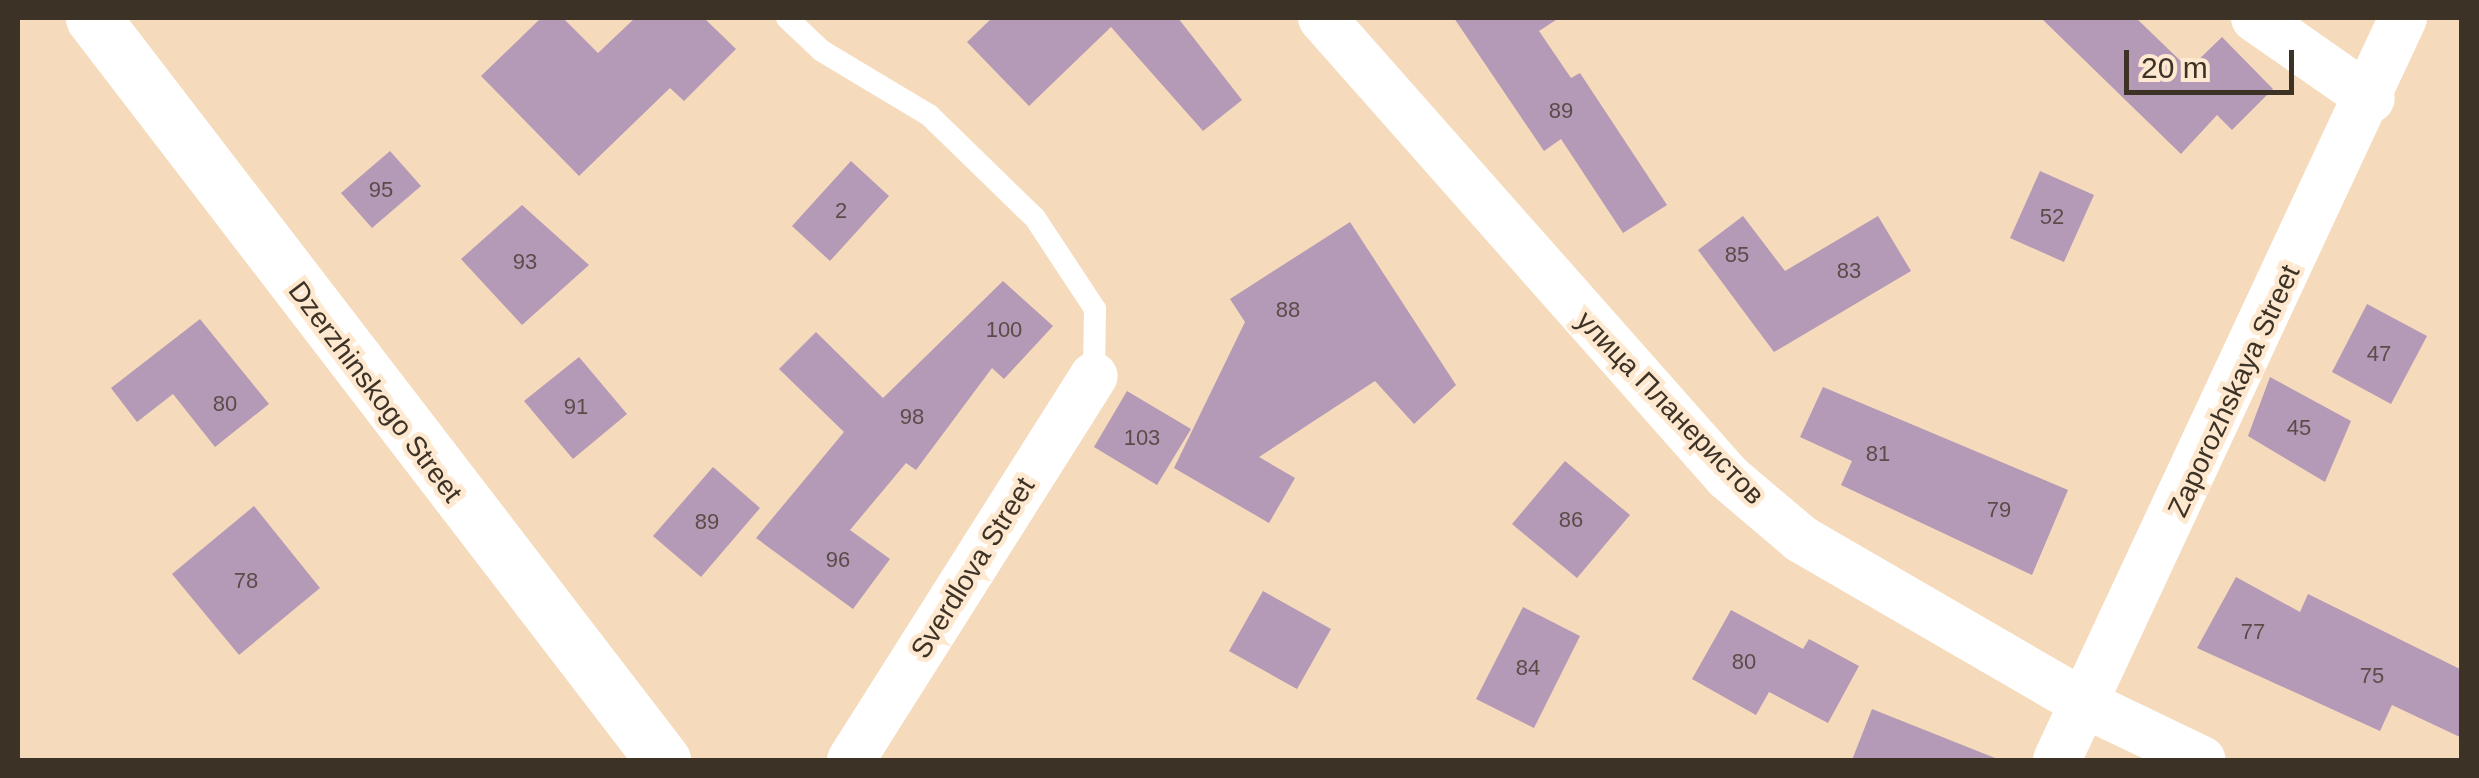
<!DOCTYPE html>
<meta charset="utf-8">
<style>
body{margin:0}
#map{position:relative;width:2479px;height:778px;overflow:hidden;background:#f5dabc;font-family:Arial,sans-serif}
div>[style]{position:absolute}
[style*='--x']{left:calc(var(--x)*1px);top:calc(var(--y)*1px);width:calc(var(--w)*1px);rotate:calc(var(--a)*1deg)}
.building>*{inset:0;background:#b49ab6}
.service>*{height:22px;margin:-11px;padding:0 11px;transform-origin:11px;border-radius:11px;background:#fff}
.minor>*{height:48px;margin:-24px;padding:0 24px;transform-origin:24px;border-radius:24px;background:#fff}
.tertiary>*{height:55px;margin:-27.5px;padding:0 27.5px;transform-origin:27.5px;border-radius:27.5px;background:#fff}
span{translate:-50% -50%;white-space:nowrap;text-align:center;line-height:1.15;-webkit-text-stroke:9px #fee8d0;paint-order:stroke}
.number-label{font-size:22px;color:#5b4c4a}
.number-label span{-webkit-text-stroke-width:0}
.street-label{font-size:28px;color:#3d3226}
.frame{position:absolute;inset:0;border:20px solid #3d3226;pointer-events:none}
.scale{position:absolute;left:2124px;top:50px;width:170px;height:45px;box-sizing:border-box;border:5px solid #3d3226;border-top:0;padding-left:12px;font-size:30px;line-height:35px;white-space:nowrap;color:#3d3226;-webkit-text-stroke:8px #fee8d0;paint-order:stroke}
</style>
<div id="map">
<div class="building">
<div style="clip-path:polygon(541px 18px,563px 18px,598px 53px,635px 18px,704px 18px,736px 49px,684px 101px,670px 88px,579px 176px,481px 76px)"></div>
<div style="clip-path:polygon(992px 18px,1178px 18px,1242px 100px,1203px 131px,1111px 27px,1029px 106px,967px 42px)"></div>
<div style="clip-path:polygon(1454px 18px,1559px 18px,1539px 31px,1571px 78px,1580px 73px,1667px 205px,1623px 233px,1561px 139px,1544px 151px)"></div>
<div style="clip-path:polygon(2041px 18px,2136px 18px,2189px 69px,2222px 37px,2273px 89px,2232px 130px,2217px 115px,2181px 154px)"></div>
<div style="clip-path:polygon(390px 151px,421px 186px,372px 228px,341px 193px)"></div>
<div style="clip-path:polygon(851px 161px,889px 196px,830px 261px,792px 226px)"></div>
<div style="clip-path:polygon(2040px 171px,2094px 195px,2064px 262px,2010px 238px)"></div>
<div style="clip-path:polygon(522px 205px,589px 265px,522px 325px,461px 259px)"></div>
<div style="clip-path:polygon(1743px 216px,1785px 271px,1878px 216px,1911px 271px,1774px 352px,1698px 250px)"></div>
<div style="clip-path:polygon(1350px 222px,1456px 385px,1414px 424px,1375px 381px,1259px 457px,1295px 478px,1269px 523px,1174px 468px,1245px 322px,1230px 299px)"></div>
<div style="clip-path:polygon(1003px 281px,1053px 326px,1004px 379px,992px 368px,916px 470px,906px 463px,850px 530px,890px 559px,853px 609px,756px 538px,844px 432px,779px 369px,816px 332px,883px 398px)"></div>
<div style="clip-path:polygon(2367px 304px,2427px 336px,2391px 404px,2332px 372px)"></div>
<div style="clip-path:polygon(200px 319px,269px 404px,215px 447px,173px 394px,137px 422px,111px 388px)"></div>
<div style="clip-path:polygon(579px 357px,627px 414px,573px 459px,524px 401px)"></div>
<div style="clip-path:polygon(2270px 377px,2351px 421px,2325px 482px,2248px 436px)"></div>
<div style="clip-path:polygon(1823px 387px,2068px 490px,2032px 575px,1841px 485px,1852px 461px,1800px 437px)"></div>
<div style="clip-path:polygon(1127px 391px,1191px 429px,1157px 485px,1094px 447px)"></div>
<div style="clip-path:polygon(1565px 461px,1630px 515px,1577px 578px,1512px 524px)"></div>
<div style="clip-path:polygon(713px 467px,760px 508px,701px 577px,653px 536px)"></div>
<div style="clip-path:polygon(254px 506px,320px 588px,239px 655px,172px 574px)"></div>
<div style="clip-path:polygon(2236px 577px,2300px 612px,2308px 594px,2462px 670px,2462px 738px,2392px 705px,2380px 731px,2197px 648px)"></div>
<div style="clip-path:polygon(1263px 591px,1331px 629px,1297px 689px,1229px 651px)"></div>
<div style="clip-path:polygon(1523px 607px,1580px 636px,1534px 728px,1476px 699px)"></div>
<div style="clip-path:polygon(1731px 610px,1803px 649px,1809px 639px,1859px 666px,1828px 723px,1769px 692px,1756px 715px,1692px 679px)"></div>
<div style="clip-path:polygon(1872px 709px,1995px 758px,1994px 760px,1852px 760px)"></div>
</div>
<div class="service">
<div style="--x:787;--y:18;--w:48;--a:43.3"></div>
<div style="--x:822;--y:51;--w:125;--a:30.9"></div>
<div style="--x:929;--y:115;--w:148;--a:44.2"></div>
<div style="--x:1035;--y:218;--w:109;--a:56.6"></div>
<div style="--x:1095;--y:309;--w:67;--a:90.9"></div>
</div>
<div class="minor">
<div style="--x:1322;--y:18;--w:613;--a:48.51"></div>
<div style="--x:1728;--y:477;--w:96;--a:40.3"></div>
<div style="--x:1801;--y:539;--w:331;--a:30.1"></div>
<div style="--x:2087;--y:705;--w:127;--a:25.6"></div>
<div style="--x:2255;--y:18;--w:141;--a:34.9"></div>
<div style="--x:851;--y:760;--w:454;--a:-57.7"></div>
<div style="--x:2057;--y:760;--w:819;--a:-65"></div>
</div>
<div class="tertiary">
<div style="--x:93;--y:18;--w:936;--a:52.47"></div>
</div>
<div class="number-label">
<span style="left:1561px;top:111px">89</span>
<span style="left:381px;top:190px">95</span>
<span style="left:841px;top:211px">2</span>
<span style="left:2052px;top:217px">52</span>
<span style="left:1737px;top:255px">85</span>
<span style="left:525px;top:262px">93</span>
<span style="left:1849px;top:271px">83</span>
<span style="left:1288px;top:310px">88</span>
<span style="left:1004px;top:330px">100</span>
<span style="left:2379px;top:354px">47</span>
<span style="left:225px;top:404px">80</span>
<span style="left:576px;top:407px">91</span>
<span style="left:912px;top:417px">98</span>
<span style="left:2299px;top:428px">45</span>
<span style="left:1142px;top:438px">103</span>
<span style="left:1878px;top:454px">81</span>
<span style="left:1999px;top:510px">79</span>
<span style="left:1571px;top:520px">86</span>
<span style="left:707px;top:522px">89</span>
<span style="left:838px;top:560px">96</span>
<span style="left:246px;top:581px">78</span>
<span style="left:2253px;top:632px">77</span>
<span style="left:1744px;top:662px">80</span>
<span style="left:1528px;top:668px">84</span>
<span style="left:2372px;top:676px">75</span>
</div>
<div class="street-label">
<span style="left:2234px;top:391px;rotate:-65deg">Zaporozhskaya Street</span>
<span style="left:375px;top:392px;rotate:53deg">Dzerzhinskogo Street</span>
<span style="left:1670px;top:408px;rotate:46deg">улица Планеристов</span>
<span style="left:973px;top:568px;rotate:-58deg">Sverdlova Street</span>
</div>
<div class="frame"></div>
<div class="scale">20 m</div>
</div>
